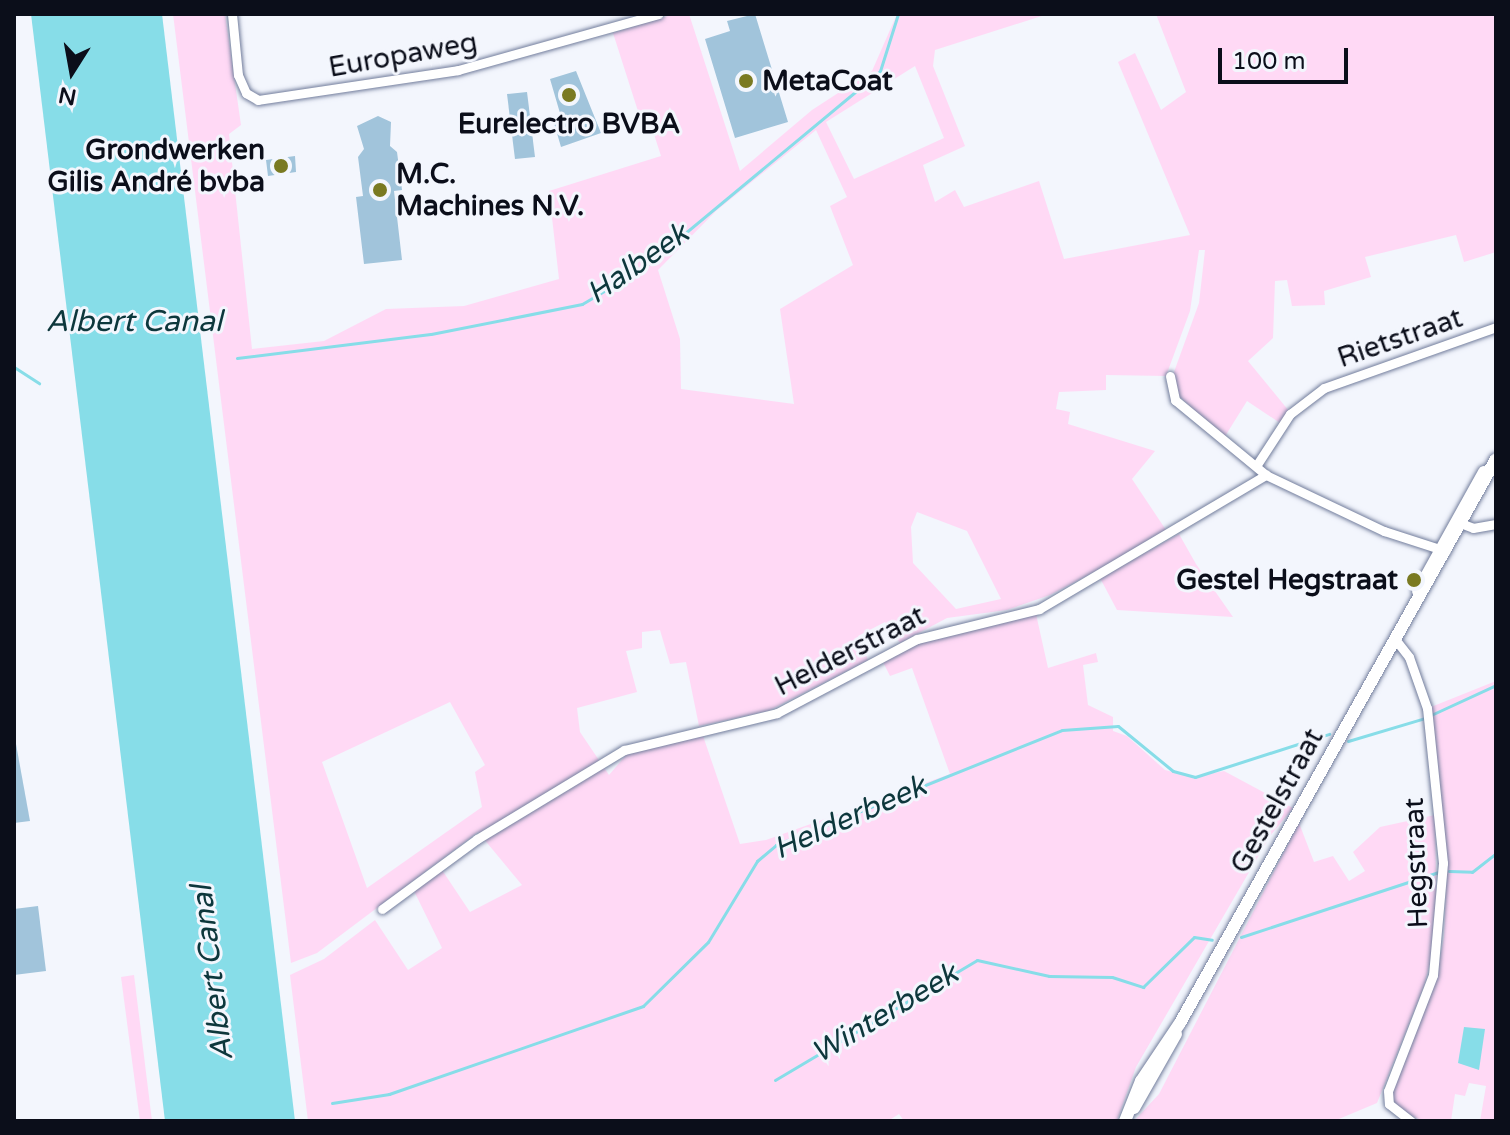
<!DOCTYPE html>
<meta charset="utf-8">
<style>
body{margin:0}
#map{position:relative;width:1510px;height:1135px;overflow:hidden;background:#f3f6fd;font-family:"Varela Round",sans-serif}
div>[style]{position:absolute}
[style*='--x']{left:calc(var(--x)*1px);top:calc(var(--y)*1px);width:calc(var(--w)*1px);rotate:calc(var(--a)*1deg)}
.green>*{inset:0;background:#ffd9f5}
.water>*{inset:0;background:#87dde8}
.stream>*{height:3px;margin:-1.5px;padding:0 1.5px;transform-origin:1.5px;border-radius:1.5px;background:#87dde8}
.building>*{inset:0;background:#a1c4db}
.roads{filter:drop-shadow(0 0 2px #727d9c) drop-shadow(0 0 2px #727d9c)}
.street>*{height:9px;margin:-4.5px;padding:0 4.5px;transform-origin:4.5px;border-radius:4.5px;background:#fff}
.secondary>*{height:12px;margin:-6px;padding:0 6px;transform-origin:6px;border-radius:6px;background:#fff}
.dots>*{width:22px;height:22px;translate:-50% -50%;box-sizing:border-box;border:4px solid #f3f6fd;border-radius:50%}
span{translate:-50% -50%;white-space:nowrap;text-align:center;line-height:1.15;-webkit-text-stroke:6px #f3f6fd;paint-order:stroke}
.street-label{font-size:28px;color:#0b0e1a}
.poi-label{font-size:28px;color:#0b0e1a;font-weight:700}
.left{translate:0 -50%;text-align:left}
.right{translate:-100% -50%;text-align:right}
.water-label{font-size:30px;color:#0d373c;font-style:italic}
.frame{position:absolute;inset:0;border:16px solid #0b0e1a;pointer-events:none}
.north{position:absolute;left:32px;top:32px;width:80px;height:80px;-webkit-text-stroke:6px #f3f6fd;paint-order:stroke;rotate:191deg;font-size:22px;font-weight:700;line-height:32px;text-align:center;color:#0b0e1a}
.north::after{content:'';display:block;margin:auto;width:28px;height:36px;background:#0b0e1a;clip-path:polygon(50% 0,100% 100%,50% 72%,0 100%)}
.scale{position:absolute;left:1218px;top:48px;width:130px;height:36px;box-sizing:border-box;border:4px solid #0b0e1a;border-top:0;padding-left:10px;font-size:24px;line-height:28px;white-space:nowrap;color:#0b0e1a;-webkit-text-stroke:6px #f3f6fd;paint-order:stroke}
</style>
<div id="map">
<div class="green">
<div style="clip-path:polygon(evenodd,173px 14px,225px 14px,241px 125px,229px 134px,252px 349px,324px 341px,386px 309px,464px 306px,559px 279px,549px 191px,661px 156px,652px 128px,644px 130px,613px 33px,674px 14px,689px 14px,740px 171px,812px 110px,872px 71px,897px 14px,1048px 14px,935px 50px,933px 66px,965px 146px,923px 165px,935px 202px,955px 190px,964px 207px,1039px 181px,1064px 259px,1190px 235px,1118px 62px,1135px 53px,1161px 110px,1186px 92px,1156px 14px,1496px 14px,1496px 252px,1464px 262px,1456px 235px,1365px 257px,1371px 277px,1324px 291px,1325px 305px,1292px 306px,1287px 280px,1275px 281px,1273px 338px,1248px 361px,1289px 411px,1280px 423px,1247px 401px,1224px 438px,1176px 393px,1174px 372px,1199px 303px,1205px 250px,1199px 250px,1190px 311px,1166px 376px,1106px 375px,1106px 390px,1059px 392px,1056px 409px,1070px 412px,1068px 424px,1155px 451px,1132px 479px,1168px 533px,1050px 595px,1007px 610px,947px 618px,900px 643px,885px 622px,858px 636px,868px 660px,768px 711px,699px 726px,686px 662px,670px 664px,660px 630px,642px 632px,642px 648px,626px 651px,637px 692px,577px 708px,580px 732px,609px 775px,627px 754px,702px 733px,740px 844px,766px 840px,950px 774px,912px 668px,890px 676px,883px 662px,923px 640px,1036px 614px,1048px 668px,1096px 653px,1098px 662px,1083px 665px,1088px 705px,1113px 717px,1113px 731px,1127px 736px,1165px 770px,1192px 777px,1224px 771px,1293px 808px,1270px 836px,1136px 1067px,1117px 1121px,904px 1121px,899px 1114px,888px 1121px,308px 1121px,290px 975px,324px 959px,375px 920px,408px 970px,442px 948px,414px 891px,442px 870px,470px 912px,522px 885px,478px 832px,317px 953px,291px 963px,173px 14px,915px 66px,944px 138px,854px 179px,826px 122px,915px 66px,173px 14px,816px 130px,847px 197px,830px 206px,853px 265px,780px 309px,794px 404px,681px 389px,680px 339px,658px 270px,716px 211px,816px 130px,173px 14px,917px 512px,967px 531px,1001px 599px,956px 609px,913px 563px,911px 527px,917px 512px,173px 14px,450px 702px,485px 765px,475px 772px,482px 807px,367px 888px,322px 762px,450px 702px)"></div>
<div style="clip-path:polygon(1179px 534px,1196px 564px,1233px 617px,1117px 610px,1100px 578px)"></div>
<div style="clip-path:polygon(1496px 681px,1496px 1121px,1480px 1121px,1486px 1086px,1469px 1083px,1465px 1096px,1455px 1094px,1451px 1121px,1424px 1121px,1401px 1112px,1391px 1097px,1437px 974px,1444px 937px,1447px 867px,1431px 707px)"></div>
<div style="clip-path:polygon(1435px 815px,1437px 934px,1424px 986px,1377px 1103px,1334px 1121px,1134px 1121px,1159px 1094px,1299px 823px,1314px 862px,1333px 856px,1349px 881px,1365px 871px,1353px 852px,1380px 827px)"></div>
<div style="clip-path:polygon(134px 975px,152px 1121px,140px 1121px,121px 977px)"></div>
</div>
<div class="water">
<div style="clip-path:polygon(31px 14px,162px 14px,295px 1121px,165px 1121px)"></div>
<div style="clip-path:polygon(1464px 1027px,1485px 1029px,1479px 1070px,1458px 1063px)"></div>
</div>
<div class="stream">
<div style="--x:237;--y:358;--w:195;--a:-7.1"></div>
<div style="--x:431;--y:334;--w:154;--a:-11.2"></div>
<div style="--x:582;--y:304;--w:71;--a:-30.5"></div>
<div style="--x:643;--y:268;--w:308;--a:-39.7"></div>
<div style="--x:880;--y:71;--w:60;--a:-72.5"></div>
<div style="--x:14;--y:367;--w:30;--a:33"></div>
<div style="--x:1431;--y:715;--w:72;--a:-24.8"></div>
<div style="--x:1348;--y:741;--w:80;--a:-16.6"></div>
<div style="--x:1449;--y:871;--w:23;--a:2"></div>
<div style="--x:1472;--y:872;--w:31;--a:-38"></div>
<div style="--x:1241;--y:937;--w:208;--a:-18.2"></div>
<div style="--x:775;--y:1080;--w:235;--a:-30.7"></div>
<div style="--x:977;--y:960;--w:74;--a:12.5"></div>
<div style="--x:1049;--y:976;--w:63;--a:0.9"></div>
<div style="--x:1112;--y:977;--w:33;--a:18"></div>
<div style="--x:1143;--y:987;--w:71;--a:-44.4"></div>
<div style="--x:1194;--y:937;--w:18;--a:9"></div>
<div style="--x:332;--y:1103;--w:58;--a:-9"></div>
<div style="--x:389;--y:1094;--w:269;--a:-19.1"></div>
<div style="--x:643;--y:1006;--w:91;--a:-44.6"></div>
<div style="--x:708;--y:942;--w:95;--a:-58.8"></div>
<div style="--x:757;--y:861;--w:25;--a:-40"></div>
<div style="--x:776;--y:845;--w:308;--a:-21.9"></div>
<div style="--x:1062;--y:730;--w:56;--a:-4.1"></div>
<div style="--x:1118;--y:726;--w:71;--a:39.3"></div>
<div style="--x:1173;--y:771;--w:23;--a:15"></div>
<div style="--x:1195;--y:777;--w:141;--a:-17.8"></div>
</div>
<div class="building">
<div style="clip-path:polygon(755px 14px,788px 122px,735px 138px,705px 39px,730px 31px,727px 21px)"></div>
<div style="clip-path:polygon(576px 71px,601px 133px,561px 147px,554px 123px,562px 120px,550px 79px)"></div>
<div style="clip-path:polygon(527px 92px,535px 157px,515px 159px,507px 94px)"></div>
<div style="clip-path:polygon(378px 116px,391px 122px,390px 146px,397px 152px,402px 190px,394px 191px,402px 260px,364px 264px,356px 197px,363px 196px,358px 157px,364px 149px,357px 126px)"></div>
<div style="clip-path:polygon(295px 156px,296px 172px,268px 176px,266px 160px)"></div>
<div style="clip-path:polygon(14px 733px,30px 821px,14px 823px)"></div>
<div style="clip-path:polygon(38px 906px,46px 971px,14px 975px,14px 909px)"></div>
</div>
<div class="roads">
<div class="street">
<div style="--x:232;--y:14;--w:61;--a:84.4"></div>
<div style="--x:238;--y:75;--w:20;--a:66"></div>
<div style="--x:246;--y:93;--w:14;--a:30"></div>
<div style="--x:258;--y:100;--w:202;--a:-8.5"></div>
<div style="--x:458;--y:70;--w:208;--a:-15.6"></div>
<div style="--x:1170;--y:376;--w:25;--a:78"></div>
<div style="--x:1175;--y:400;--w:118;--a:39.5"></div>
<div style="--x:1266;--y:475;--w:131;--a:25.4"></div>
<div style="--x:1384;--y:531;--w:65;--a:17.9"></div>
<div style="--x:1258;--y:463;--w:59;--a:-56.9"></div>
<div style="--x:1290;--y:414;--w:43;--a:-37.4"></div>
<div style="--x:1324;--y:388;--w:182;--a:-19.5"></div>
<div style="--x:1455;--y:521;--w:19;--a:21"></div>
<div style="--x:1473;--y:528;--w:23;--a:-10"></div>
<div style="--x:1395;--y:639;--w:23;--a:52"></div>
<div style="--x:1409;--y:657;--w:54;--a:70.6"></div>
<div style="--x:1427;--y:708;--w:156;--a:84.1"></div>
<div style="--x:1443;--y:863;--w:112;--a:95.1"></div>
<div style="--x:1433;--y:975;--w:124;--a:111.2"></div>
<div style="--x:1388;--y:1091;--w:13;--a:86"></div>
<div style="--x:1389;--y:1104;--w:28;--a:38"></div>
<div style="--x:382;--y:909;--w:118;--a:-36.4"></div>
<div style="--x:477;--y:839;--w:172;--a:-31.2"></div>
<div style="--x:624;--y:750;--w:157;--a:-13.6"></div>
<div style="--x:777;--y:713;--w:158;--a:-27.9"></div>
<div style="--x:917;--y:639;--w:126;--a:-13.8"></div>
<div style="--x:1039;--y:609;--w:264;--a:-30.6"></div>
</div>
<div class="secondary">
<div style="--x:1418;--y:591;--w:136;--a:-61"></div>
<div style="--x:1134;--y:1108;--w:85;--a:-60.4"></div>
<div style="--x:1125;--y:1121;--w:43;--a:-68.2"></div>
<div style="--x:1141;--y:1081;--w:70;--a:-56.1"></div>
<div style="--x:1180;--y:1023;--w:646;--a:-60.74"></div>
</div>
</div>
<div class="dots">
<div style="left:746px;top:81px;background:#7a7a22"></div>
<div style="left:569px;top:95px;background:#7a7a22"></div>
<div style="left:281px;top:166px;background:#7a7a22"></div>
<div style="left:380px;top:190px;background:#7a7a22"></div>
<div style="left:1414px;top:580px;background:#7a7a22"></div>
</div>
<div class="street-label">
<span style="left:403px;top:55px;rotate:-10deg">Europaweg</span>
<span style="left:1400px;top:338px;rotate:-19deg">Rietstraat</span>
<span style="left:850px;top:651px;rotate:-27deg">Helderstraat</span>
<span style="left:1277px;top:801px;rotate:-61deg">Gestelstraat</span>
<span style="left:1416px;top:863px;rotate:-92deg">Hegstraat</span>
</div>
<div class="poi-label">
<span class="left" style="left:762px;top:81px">MetaCoat</span>
<span style="left:569px;top:124px">Eurelectro BVBA</span>
<span class="right" style="left:265px;top:166px">Grondwerken<br>Gilis André bvba</span>
<span class="left" style="left:396px;top:190px">M.C.<br>Machines N.V.</span>
<span class="right" style="left:1398px;top:580px">Gestel Hegstraat</span>
</div>
<div class="water-label">
<span style="left:638px;top:264px;rotate:-35deg">Halbeek</span>
<span style="left:134px;top:322px">Albert Canal</span>
<span style="left:850px;top:818px;rotate:-24deg">Helderbeek</span>
<span style="left:213px;top:973px;rotate:-97deg">Albert Canal</span>
<span style="left:885px;top:1014px;rotate:-31deg">Winterbeek</span>
</div>
<div class="frame"></div>
<div class="north">N</div>
<div class="scale">100 m</div>
</div>
